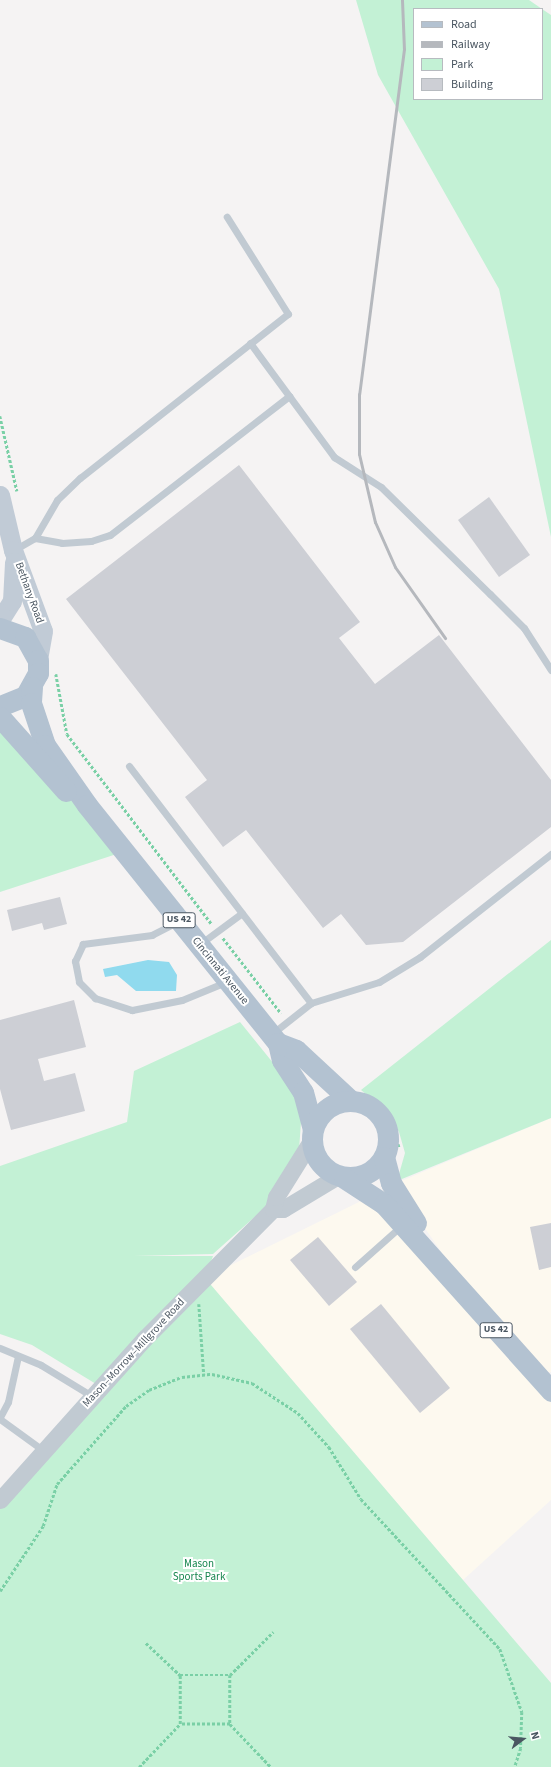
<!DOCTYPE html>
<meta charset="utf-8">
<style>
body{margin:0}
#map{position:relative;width:551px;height:1767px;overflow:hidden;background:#f5f3f3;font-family:"Source Sans 3",sans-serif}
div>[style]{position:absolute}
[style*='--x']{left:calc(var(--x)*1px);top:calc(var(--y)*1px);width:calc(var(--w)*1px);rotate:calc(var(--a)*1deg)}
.commercial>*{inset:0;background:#fdf9ef}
.green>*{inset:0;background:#c3f1d5}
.water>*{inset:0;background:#90daee}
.building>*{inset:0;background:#cdcfd5}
.path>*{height:2.5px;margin-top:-1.25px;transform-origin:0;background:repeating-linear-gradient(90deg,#7ad0a6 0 3px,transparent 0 5px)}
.service>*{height:7px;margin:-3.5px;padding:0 3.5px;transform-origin:3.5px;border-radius:3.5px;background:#c1cad2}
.tertiary>*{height:17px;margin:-8.5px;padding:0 8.5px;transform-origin:8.5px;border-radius:8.5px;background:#c1cad2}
.secondary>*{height:19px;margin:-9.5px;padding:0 9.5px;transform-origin:9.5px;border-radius:9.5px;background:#c1cbd6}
.primary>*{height:21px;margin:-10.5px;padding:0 10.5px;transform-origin:10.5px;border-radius:10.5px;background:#b3c2d1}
.primary>.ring{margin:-10.5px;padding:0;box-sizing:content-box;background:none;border:21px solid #b3c2d1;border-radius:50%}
.rail>*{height:3px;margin:-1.5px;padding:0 1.5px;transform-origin:1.5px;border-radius:1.5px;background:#b5b8bd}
span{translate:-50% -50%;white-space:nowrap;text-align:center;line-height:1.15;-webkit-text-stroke:4px #fff;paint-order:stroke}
.shield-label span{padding:1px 3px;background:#fff;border:1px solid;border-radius:3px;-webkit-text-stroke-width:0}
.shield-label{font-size:10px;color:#4a5661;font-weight:700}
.street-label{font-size:11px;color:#4a5661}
.park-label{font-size:11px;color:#17864f}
.legend{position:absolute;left:413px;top:8px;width:130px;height:92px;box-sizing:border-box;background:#fff;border:1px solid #b7bbc0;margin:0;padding:5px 7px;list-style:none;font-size:12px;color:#4a5661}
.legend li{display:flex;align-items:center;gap:8px;height:20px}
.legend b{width:20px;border:1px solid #b7bbc0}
.north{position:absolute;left:503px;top:1719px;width:40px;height:40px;-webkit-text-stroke:3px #fff;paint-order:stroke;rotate:74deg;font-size:11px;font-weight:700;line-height:16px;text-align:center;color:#4a5661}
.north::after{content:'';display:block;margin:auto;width:14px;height:18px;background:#4a5661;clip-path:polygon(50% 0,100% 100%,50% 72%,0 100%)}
</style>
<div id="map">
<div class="commercial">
<div style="clip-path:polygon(551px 1118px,551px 1372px,535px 1374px,551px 1391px,551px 1500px,463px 1580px,205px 1278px,365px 1199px,494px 1327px,394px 1184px)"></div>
</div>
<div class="green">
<div style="clip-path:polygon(356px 0,529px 0,542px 9px,414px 9px,414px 99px,542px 99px,542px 9px,551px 15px,551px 537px,499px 289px,378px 75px)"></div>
<div style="clip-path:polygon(0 707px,126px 851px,0 892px)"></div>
<div style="clip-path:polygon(551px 940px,551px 1118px,397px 1181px,405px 1153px,399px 1132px,389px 1113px,361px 1090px)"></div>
<div style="clip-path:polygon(240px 1022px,290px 1084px,302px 1108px,299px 1150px,266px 1207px,213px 1254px,134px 1256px,213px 1256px,205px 1278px,551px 1683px,551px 1767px,0 1767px,0 1500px,101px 1387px,32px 1345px,0 1334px,0 1166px,127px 1122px,134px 1071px)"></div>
</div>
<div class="water">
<div style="clip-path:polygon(148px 960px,169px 962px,177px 975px,176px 991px,136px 991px,117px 975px,105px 977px,103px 969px)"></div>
</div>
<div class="building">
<div style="clip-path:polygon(239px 465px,360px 622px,339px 638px,375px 684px,439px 635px,551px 780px,551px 827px,403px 942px,366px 945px,341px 914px,323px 928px,246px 830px,223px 847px,185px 797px,207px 780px,66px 599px)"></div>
<div style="clip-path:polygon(489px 497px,530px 555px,499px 577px,458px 520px)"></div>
<div style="clip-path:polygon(60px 897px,67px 924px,44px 930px,42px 923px,12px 931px,7px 910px)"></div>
<div style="clip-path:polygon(74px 1000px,86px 1047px,38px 1059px,44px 1081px,75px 1073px,85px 1111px,11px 1130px,0 1089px,0 1020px)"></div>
<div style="clip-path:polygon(551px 1223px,551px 1267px,539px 1270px,530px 1227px)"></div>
<div style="clip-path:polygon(318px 1237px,357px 1282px,329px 1306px,290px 1260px)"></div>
<div style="clip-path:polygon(381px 1304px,450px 1388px,420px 1413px,350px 1329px)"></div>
</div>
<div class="path">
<div style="--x:0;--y:416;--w:77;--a:77.2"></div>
<div style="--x:56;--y:674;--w:61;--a:79.6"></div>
<div style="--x:67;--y:734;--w:238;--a:52.7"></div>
<div style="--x:223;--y:938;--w:95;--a:52.3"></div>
<div style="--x:365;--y:1099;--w:10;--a:24"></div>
<div style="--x:374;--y:1103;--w:28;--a:51"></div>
<div style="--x:392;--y:1125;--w:23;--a:72"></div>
<div style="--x:199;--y:1304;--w:71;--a:86"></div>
<div style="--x:0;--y:1591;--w:78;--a:-56.5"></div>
<div style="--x:43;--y:1526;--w:44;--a:-71.6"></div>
<div style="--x:57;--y:1484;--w:104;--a:-48.5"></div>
<div style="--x:126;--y:1406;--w:28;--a:-35"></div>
<div style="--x:149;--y:1390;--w:35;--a:-22"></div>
<div style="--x:182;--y:1377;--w:30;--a:-6"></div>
<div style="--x:212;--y:1374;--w:41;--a:12.7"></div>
<div style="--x:252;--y:1383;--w:55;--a:33.1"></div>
<div style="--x:298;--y:1413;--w:46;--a:47.6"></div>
<div style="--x:329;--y:1447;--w:61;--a:58.4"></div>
<div style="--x:361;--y:1499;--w:205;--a:47.2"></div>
<div style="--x:500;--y:1649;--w:67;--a:70.8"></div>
<div style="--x:522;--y:1712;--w:36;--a:92"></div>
<div style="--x:521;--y:1748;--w:20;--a:108"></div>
<div style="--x:146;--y:1643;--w:47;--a:43.3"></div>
<div style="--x:230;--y:1675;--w:61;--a:-45"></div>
<div style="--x:230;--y:1724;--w:50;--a:180"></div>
<div style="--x:180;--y:1724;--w:49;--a:-90"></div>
<div style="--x:180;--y:1675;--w:50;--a:0"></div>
<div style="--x:230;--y:1675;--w:49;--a:90"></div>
<div style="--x:230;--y:1724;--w:59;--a:46.4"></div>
<div style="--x:139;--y:1767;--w:59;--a:-46.4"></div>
</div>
<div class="service">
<div style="--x:250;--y:343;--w:142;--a:53.6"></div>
<div style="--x:334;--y:457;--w:56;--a:32.6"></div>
<div style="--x:381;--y:487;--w:153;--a:44.5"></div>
<div style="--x:490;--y:594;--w:48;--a:45"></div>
<div style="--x:524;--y:628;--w:50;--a:57.3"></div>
<div style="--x:35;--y:538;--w:27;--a:10"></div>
<div style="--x:62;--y:543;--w:29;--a:-4"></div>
<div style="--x:91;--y:541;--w:20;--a:-18"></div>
<div style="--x:110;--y:535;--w:227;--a:-37.8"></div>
<div style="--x:14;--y:550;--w:24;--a:-30"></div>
<div style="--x:35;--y:538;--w:44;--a:-59.9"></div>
<div style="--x:57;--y:500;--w:32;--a:-44"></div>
<div style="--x:80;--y:478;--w:265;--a:-38.3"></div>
<div style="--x:288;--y:314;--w:115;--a:-122.2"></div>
<div style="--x:129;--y:766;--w:299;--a:52.5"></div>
<div style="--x:311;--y:1003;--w:48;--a:141.7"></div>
<div style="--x:179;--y:921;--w:30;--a:153"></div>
<div style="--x:152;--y:935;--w:70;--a:172.6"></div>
<div style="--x:83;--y:944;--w:19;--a:115"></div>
<div style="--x:75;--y:961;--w:21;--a:79"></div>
<div style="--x:79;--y:982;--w:23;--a:45"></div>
<div style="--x:95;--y:998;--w:39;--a:18"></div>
<div style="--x:132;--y:1010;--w:51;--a:-11.3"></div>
<div style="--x:182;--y:1000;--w:48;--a:-22.2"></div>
<div style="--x:200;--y:944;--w:52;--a:-36.4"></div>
<div style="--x:311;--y:1003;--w:71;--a:-17.2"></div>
<div style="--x:379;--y:982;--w:48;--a:-31.4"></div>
<div style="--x:420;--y:957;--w:167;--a:-38.2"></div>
<div style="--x:355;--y:1267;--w:62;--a:-41.7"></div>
<div style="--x:0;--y:1348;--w:44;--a:22.5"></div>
<div style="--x:41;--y:1365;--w:60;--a:31.3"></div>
<div style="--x:0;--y:1417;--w:17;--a:-62"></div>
<div style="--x:8;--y:1402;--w:47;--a:-77.7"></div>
<div style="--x:0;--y:1419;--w:54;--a:36"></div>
</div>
<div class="tertiary">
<div style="--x:273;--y:1209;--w:10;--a:0"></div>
<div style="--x:283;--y:1209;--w:64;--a:-31"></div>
<div style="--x:0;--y:1500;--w:217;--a:-48.2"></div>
<div style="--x:145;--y:1338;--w:182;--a:-45.2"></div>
<div style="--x:273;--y:1209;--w:12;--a:-76"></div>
<div style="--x:276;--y:1197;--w:66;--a:-58"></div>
</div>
<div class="secondary">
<div style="--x:0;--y:495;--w:57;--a:76.7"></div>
<div style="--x:13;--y:550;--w:86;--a:69.7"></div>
<div style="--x:43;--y:631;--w:29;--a:100"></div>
<div style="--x:0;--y:620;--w:22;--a:-58"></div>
<div style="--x:12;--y:601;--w:39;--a:-87"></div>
</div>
<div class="primary">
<div style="--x:0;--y:628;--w:27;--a:20"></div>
<div style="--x:25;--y:637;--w:26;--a:61"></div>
<div style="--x:38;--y:660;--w:13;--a:90"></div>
<div style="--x:38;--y:673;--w:26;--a:119"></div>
<div style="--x:25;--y:696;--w:27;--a:158"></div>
<div style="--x:32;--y:687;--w:16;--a:94"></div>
<div style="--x:31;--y:703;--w:44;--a:71.6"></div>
<div style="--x:45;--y:745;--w:73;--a:55"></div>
<div style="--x:87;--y:805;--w:305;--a:51.3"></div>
<div style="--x:278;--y:1043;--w:17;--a:77"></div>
<div style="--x:282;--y:1060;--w:38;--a:57"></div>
<div style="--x:303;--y:1092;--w:38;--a:75"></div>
<div style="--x:0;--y:717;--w:99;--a:48.3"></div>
<div style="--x:278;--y:1043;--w:19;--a:21"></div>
<div style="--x:296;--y:1050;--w:72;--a:42.8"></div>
<div class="ring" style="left:312px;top:1101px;width:55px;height:55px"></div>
<div style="--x:384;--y:1157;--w:27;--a:75"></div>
<div style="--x:391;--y:1183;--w:47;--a:58"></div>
<div style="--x:344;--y:1178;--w:48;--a:33"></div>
<div style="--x:384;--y:1204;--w:251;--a:48.2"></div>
</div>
<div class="rail">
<div style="--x:402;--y:0;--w:49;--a:87.7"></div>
<div style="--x:404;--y:49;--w:348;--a:97.4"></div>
<div style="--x:359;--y:394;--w:60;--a:90"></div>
<div style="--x:359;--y:454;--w:70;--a:76.8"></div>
<div style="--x:375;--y:522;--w:49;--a:66"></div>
<div style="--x:395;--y:567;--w:87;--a:54.8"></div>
</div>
<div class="shield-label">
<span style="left:179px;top:920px">US 42</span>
<span style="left:496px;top:1330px">US 42</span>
</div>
<div class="street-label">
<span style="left:29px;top:593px;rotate:70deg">Bethany Road</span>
<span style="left:220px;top:971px;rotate:51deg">Cincinnati Avenue</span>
<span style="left:134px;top:1353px;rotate:-47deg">Mason–Morrow–Millgrove Road</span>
</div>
<div class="park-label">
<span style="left:199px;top:1571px">Mason<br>Sports Park</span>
</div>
<ul class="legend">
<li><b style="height:5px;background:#b3c2d1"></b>Road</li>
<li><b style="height:5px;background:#b5b8bd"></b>Railway</li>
<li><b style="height:11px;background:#c3f1d5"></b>Park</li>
<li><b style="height:11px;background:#cdcfd5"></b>Building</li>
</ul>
<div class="north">N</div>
</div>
